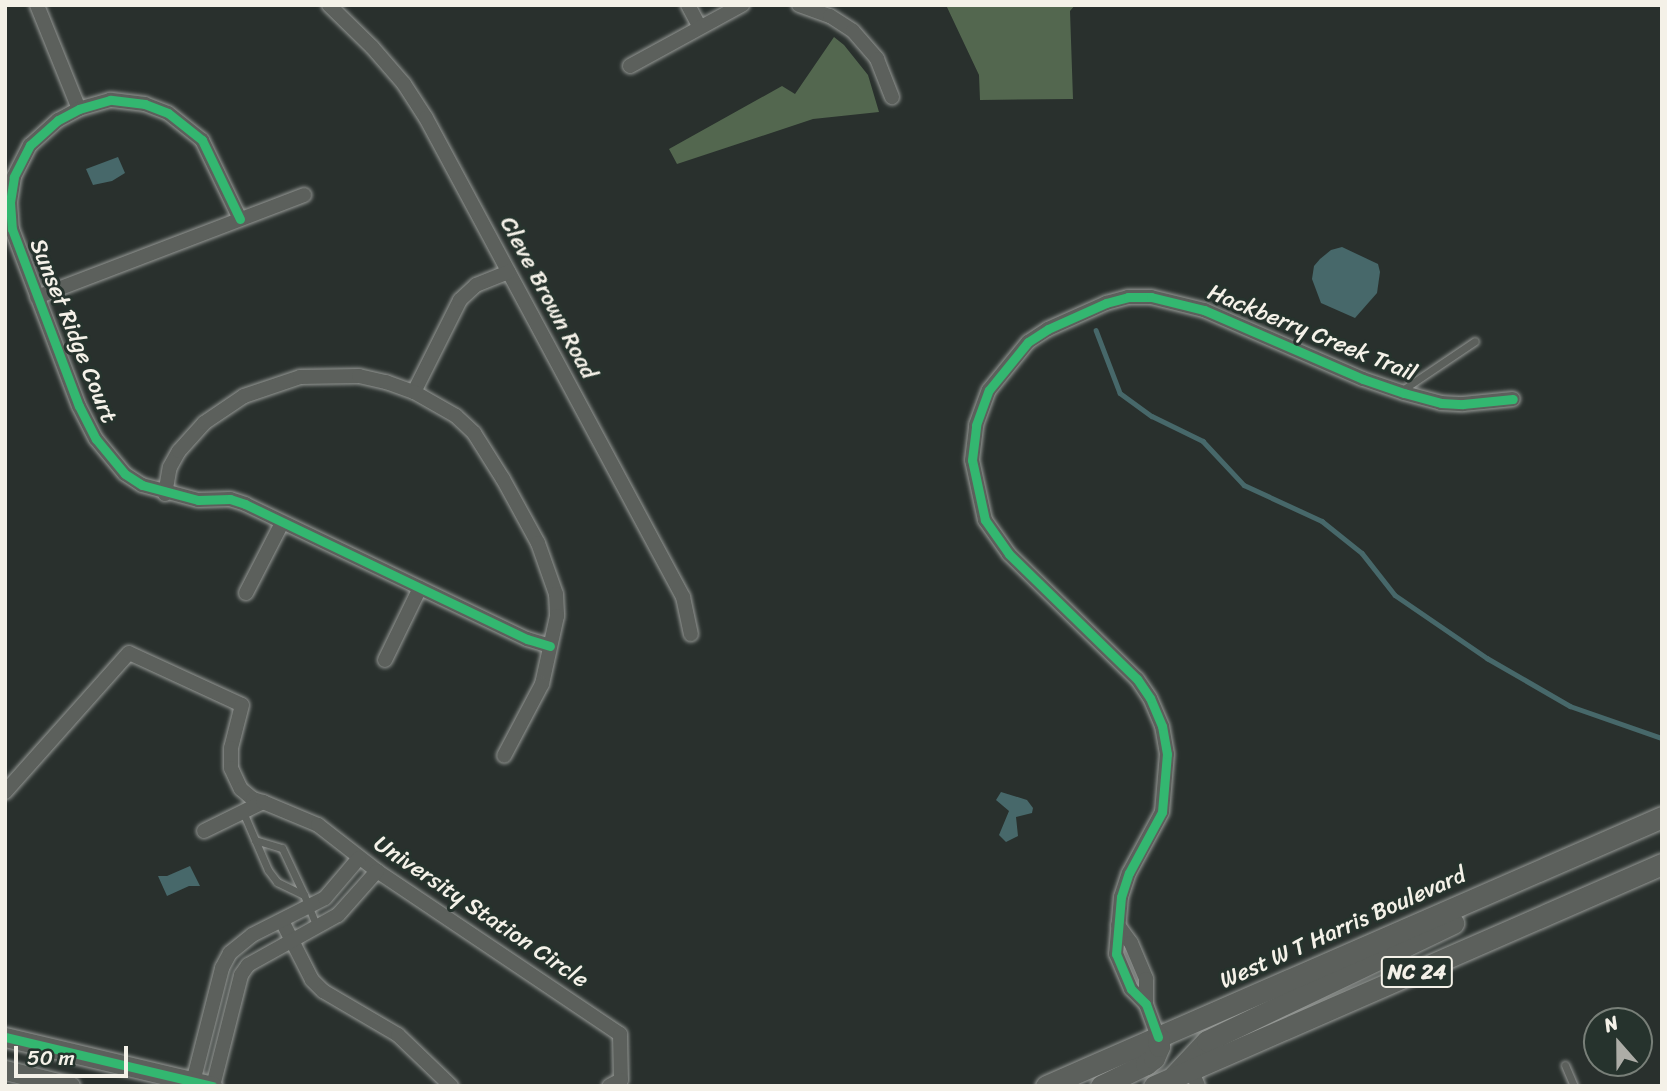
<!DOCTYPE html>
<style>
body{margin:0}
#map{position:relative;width:1667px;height:1091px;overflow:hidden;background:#29302d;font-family:Sriracha,sans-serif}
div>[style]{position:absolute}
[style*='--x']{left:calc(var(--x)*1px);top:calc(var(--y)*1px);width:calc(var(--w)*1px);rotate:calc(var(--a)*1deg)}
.green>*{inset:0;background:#53674f}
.water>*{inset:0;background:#47686a}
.stream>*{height:4.5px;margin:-2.25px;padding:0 2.25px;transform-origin:2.25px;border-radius:2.25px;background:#47686a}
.roads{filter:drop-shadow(0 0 2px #969996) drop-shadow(0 0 2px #969996)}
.lane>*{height:7px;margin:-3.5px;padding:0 3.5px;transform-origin:3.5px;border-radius:3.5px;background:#5c605c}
.street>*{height:14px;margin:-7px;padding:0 7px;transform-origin:7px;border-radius:7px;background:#5c605c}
.secondary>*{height:19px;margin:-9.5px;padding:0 9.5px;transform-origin:9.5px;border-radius:9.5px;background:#5c605c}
.primary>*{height:21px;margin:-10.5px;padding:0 10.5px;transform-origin:10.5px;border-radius:10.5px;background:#5c605c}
.cycleway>*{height:9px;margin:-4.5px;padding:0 4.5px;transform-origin:4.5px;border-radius:4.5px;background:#33b770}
span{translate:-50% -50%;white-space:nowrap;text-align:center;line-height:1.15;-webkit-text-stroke:6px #26332d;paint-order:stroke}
.shield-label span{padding:2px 5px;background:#26332d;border:2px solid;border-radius:5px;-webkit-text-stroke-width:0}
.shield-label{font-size:21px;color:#f4f1e8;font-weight:700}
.street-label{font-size:23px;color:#f4f1e8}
.frame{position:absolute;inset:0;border:7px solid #f4f1e8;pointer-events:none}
.north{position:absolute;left:1583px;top:1007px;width:70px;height:70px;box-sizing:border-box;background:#26332d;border:2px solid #787f78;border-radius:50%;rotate:339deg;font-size:19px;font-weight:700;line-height:28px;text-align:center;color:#f4f1e8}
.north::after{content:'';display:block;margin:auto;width:24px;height:32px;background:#adada7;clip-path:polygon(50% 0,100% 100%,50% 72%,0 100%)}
.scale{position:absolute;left:14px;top:1046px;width:114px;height:32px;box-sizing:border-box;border:4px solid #f4f1e8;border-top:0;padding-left:9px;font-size:21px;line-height:24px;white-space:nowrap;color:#f4f1e8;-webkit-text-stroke:5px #26332d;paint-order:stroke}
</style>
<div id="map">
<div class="green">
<div style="clip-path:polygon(946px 5px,1075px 5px,1070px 11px,1073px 99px,980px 100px,979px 75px)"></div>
<div style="clip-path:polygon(834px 37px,844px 45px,868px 75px,879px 112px,813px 119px,677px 164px,669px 149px,782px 86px,795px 94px)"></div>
</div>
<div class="water">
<div style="clip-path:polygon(118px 157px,125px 173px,112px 181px,93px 185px,86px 169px)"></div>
<div style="clip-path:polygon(1342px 247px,1378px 264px,1380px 272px,1377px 293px,1355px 318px,1321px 303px,1312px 279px,1314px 266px,1320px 259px,1331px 250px)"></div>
<div style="clip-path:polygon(1001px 792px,1027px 800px,1033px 808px,1032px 813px,1016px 817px,1018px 836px,1006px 842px,999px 835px,1009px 811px,996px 800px)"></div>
<div style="clip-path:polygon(190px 866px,200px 886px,189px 886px,167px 896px,158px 876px,167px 876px)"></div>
</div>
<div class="stream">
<div style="--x:1096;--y:330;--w:67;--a:69.1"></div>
<div style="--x:1120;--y:393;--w:39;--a:36"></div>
<div style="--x:1152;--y:416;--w:57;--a:26.1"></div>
<div style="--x:1203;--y:441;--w:60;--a:47"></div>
<div style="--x:1244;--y:485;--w:86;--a:24.8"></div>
<div style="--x:1322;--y:521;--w:51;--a:38.7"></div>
<div style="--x:1362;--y:553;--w:53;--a:51.8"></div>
<div style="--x:1395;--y:595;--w:112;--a:34.4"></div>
<div style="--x:1487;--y:658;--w:96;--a:30"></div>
<div style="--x:1570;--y:706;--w:97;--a:19.2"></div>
</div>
<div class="roads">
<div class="lane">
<div style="--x:1401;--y:391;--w:89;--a:-34"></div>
<div style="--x:243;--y:812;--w:63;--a:66.7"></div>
<div style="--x:268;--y:870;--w:15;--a:53"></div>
<div style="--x:277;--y:882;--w:30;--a:26"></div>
<div style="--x:304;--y:895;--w:35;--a:68"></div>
<div style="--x:255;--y:840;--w:28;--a:17"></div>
<div style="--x:282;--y:848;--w:52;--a:64.9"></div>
<div style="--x:1565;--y:1065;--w:23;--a:67"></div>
</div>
<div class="street">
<div style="--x:37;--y:5;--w:112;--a:68"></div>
<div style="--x:329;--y:5;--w:60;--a:44.3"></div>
<div style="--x:372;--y:47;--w:49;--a:49.1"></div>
<div style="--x:404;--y:84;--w:40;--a:57.1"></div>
<div style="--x:426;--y:118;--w:544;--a:61.78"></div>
<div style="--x:683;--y:597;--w:38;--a:78"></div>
<div style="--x:688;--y:5;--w:24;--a:62"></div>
<div style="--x:799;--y:5;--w:33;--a:20"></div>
<div style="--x:830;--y:16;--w:27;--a:33"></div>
<div style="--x:853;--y:31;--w:37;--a:49"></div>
<div style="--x:877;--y:59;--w:41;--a:68.5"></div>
<div style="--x:630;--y:66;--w:128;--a:-28.6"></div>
<div style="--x:240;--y:219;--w:88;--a:-115.7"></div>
<div style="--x:202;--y:140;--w:43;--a:-141.5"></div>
<div style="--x:168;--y:113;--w:25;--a:-159"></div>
<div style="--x:145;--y:104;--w:35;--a:-173"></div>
<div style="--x:110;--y:100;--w:32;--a:164"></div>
<div style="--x:79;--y:109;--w:24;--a:152"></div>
<div style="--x:58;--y:120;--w:38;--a:138"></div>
<div style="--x:30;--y:145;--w:36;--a:117"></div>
<div style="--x:14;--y:177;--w:25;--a:99"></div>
<div style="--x:10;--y:202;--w:27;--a:86"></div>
<div style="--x:12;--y:229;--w:189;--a:69.3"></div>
<div style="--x:79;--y:406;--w:37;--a:63"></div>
<div style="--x:96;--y:439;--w:45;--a:50.4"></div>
<div style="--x:125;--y:474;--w:20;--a:33"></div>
<div style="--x:142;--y:485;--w:58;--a:15"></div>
<div style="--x:198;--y:500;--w:32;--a:-2"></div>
<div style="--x:230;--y:499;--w:16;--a:18"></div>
<div style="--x:245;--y:504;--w:313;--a:25.6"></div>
<div style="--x:527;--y:639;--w:24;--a:17"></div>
<div style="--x:37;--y:297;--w:286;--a:-20.9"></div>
<div style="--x:414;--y:392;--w:103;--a:-63.4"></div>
<div style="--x:460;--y:300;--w:22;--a:-43"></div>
<div style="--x:476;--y:285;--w:35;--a:-22"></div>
<div style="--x:165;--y:494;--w:27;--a:-80"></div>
<div style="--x:170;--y:467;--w:18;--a:-61"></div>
<div style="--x:179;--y:451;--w:38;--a:-48"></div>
<div style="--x:204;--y:423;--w:48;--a:-34"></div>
<div style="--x:244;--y:396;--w:59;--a:-18.7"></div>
<div style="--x:300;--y:377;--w:59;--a:-1"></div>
<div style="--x:359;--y:376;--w:28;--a:13"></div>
<div style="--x:386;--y:382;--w:30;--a:20"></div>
<div style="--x:414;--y:392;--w:48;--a:29.7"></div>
<div style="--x:456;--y:416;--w:25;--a:43"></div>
<div style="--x:474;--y:433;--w:54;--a:57.8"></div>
<div style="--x:503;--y:479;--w:73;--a:61.3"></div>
<div style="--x:538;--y:543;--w:54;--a:70.6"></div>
<div style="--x:556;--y:594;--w:22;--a:87"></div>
<div style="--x:557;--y:616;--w:70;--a:102.4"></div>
<div style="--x:542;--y:684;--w:81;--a:117.8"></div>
<div style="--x:246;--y:593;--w:79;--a:-62.8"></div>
<div style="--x:385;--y:660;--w:80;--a:-64.1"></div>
<div style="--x:5;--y:792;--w:186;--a:-48.3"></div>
<div style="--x:129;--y:653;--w:124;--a:24.7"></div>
<div style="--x:242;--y:705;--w:44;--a:104.3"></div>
<div style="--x:231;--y:748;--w:20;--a:90"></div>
<div style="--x:231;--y:768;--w:23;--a:65"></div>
<div style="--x:241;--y:789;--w:16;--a:40"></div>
<div style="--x:253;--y:799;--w:10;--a:17"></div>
<div style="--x:204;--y:831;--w:66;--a:-26.2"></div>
<div style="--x:263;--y:802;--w:60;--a:22.7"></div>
<div style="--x:318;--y:825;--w:75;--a:37.9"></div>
<div style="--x:377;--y:871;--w:293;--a:33.9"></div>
<div style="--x:620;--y:1034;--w:46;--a:88.8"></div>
<div style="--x:621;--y:1080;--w:13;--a:153"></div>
<div style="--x:282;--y:921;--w:66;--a:63"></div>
<div style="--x:312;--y:980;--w:16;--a:45"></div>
<div style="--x:323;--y:991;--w:87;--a:30.4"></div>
<div style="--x:398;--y:1035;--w:74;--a:43.9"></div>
<div style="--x:1118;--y:925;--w:22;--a:54"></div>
<div style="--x:1131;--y:943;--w:39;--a:67"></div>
<div style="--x:1146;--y:979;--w:25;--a:90"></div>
<div style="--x:1158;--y:1037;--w:35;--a:-110"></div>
<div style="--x:1146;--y:1004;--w:21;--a:-135"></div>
<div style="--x:1131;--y:989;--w:38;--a:-113"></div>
<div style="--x:1116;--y:954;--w:57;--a:-85"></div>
<div style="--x:1121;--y:897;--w:25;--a:-72"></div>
<div style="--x:1129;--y:873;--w:69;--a:-61.6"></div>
<div style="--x:1162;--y:812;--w:58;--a:-85.1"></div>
<div style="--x:1167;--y:754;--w:28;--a:-100"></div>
<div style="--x:1162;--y:726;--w:30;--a:-113"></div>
<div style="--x:1150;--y:698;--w:23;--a:-124"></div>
<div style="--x:1137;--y:679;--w:179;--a:-135.7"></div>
<div style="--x:1009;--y:554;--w:42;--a:-125.2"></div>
<div style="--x:985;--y:520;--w:61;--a:-102.2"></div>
<div style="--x:972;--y:460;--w:35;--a:-83"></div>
<div style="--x:976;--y:425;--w:37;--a:-70"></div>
<div style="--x:989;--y:390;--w:62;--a:-50.9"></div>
<div style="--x:1028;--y:342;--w:24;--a:-33"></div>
<div style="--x:1048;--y:329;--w:64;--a:-24.1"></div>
<div style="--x:1106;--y:303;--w:23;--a:-15"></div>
<div style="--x:1128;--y:297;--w:23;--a:0"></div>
<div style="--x:1151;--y:297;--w:55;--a:13.8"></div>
<div style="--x:1204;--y:310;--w:173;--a:23.5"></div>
<div style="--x:1363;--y:379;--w:43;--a:18.9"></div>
<div style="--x:1404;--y:393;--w:38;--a:15"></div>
<div style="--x:1441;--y:403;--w:22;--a:3"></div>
<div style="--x:1463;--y:404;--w:50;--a:-5.7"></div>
<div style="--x:1191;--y:1070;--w:17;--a:66"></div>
<div style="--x:192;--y:1086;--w:122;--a:-75.7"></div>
<div style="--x:222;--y:968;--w:17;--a:-62"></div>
<div style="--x:230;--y:953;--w:28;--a:-39"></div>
<div style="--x:252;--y:935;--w:82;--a:-26.9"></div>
<div style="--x:325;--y:898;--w:52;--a:-49.6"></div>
<div style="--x:213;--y:1086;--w:114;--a:-75.8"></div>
<div style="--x:241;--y:975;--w:12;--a:-55"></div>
<div style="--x:248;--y:965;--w:103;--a:-29.1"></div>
<div style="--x:338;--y:915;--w:59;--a:-48.4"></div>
</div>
<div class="secondary">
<div style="--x:5;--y:1037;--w:213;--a:13.3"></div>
<div style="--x:5;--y:1070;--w:67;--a:13.8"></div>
</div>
<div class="primary">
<div style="--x:1174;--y:1076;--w:48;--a:-46.7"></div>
<div style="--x:1207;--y:1041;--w:273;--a:-25.6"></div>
<div style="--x:1046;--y:1086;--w:672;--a:-23.59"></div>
<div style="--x:1101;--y:1086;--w:50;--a:-26.1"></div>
<div style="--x:1146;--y:1064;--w:10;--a:-37"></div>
<div style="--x:1154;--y:1058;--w:13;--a:-67"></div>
<div style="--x:1159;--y:1046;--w:9;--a:-96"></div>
<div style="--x:1154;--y:1086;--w:554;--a:-23.61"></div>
</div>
</div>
<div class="cycleway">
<div style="--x:240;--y:219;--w:88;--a:-115.7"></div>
<div style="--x:202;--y:140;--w:43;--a:-141.5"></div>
<div style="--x:168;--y:113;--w:25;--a:-159"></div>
<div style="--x:145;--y:104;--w:35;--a:-173"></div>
<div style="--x:110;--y:100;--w:32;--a:164"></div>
<div style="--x:79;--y:109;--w:24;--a:152"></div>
<div style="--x:58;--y:120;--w:38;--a:138"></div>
<div style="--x:30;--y:145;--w:36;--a:117"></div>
<div style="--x:14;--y:177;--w:25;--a:99"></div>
<div style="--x:10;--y:202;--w:27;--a:86"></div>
<div style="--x:12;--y:229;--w:189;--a:69.3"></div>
<div style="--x:79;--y:406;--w:37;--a:63"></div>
<div style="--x:96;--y:439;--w:45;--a:50.4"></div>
<div style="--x:125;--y:474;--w:20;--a:33"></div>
<div style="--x:142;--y:485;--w:58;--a:15"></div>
<div style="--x:198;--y:500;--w:32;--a:-2"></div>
<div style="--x:230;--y:499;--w:16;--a:18"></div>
<div style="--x:245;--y:504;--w:313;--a:25.6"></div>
<div style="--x:527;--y:639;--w:24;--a:17"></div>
<div style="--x:5;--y:1037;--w:213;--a:13.3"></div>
<div style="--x:1158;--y:1037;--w:35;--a:-110"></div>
<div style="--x:1146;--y:1004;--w:21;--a:-135"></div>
<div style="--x:1131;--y:989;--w:38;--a:-113"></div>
<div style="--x:1116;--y:954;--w:57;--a:-85"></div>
<div style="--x:1121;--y:897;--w:25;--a:-72"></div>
<div style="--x:1129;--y:873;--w:69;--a:-61.6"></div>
<div style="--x:1162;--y:812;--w:58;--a:-85.1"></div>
<div style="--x:1167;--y:754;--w:28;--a:-100"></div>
<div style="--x:1162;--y:726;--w:30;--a:-113"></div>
<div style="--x:1150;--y:698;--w:23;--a:-124"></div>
<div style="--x:1137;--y:679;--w:179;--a:-135.7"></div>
<div style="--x:1009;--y:554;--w:42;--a:-125.2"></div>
<div style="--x:985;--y:520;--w:61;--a:-102.2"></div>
<div style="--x:972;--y:460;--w:35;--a:-83"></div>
<div style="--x:976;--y:425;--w:37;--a:-70"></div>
<div style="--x:989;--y:390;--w:62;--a:-50.9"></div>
<div style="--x:1028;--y:342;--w:24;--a:-33"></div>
<div style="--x:1048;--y:329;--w:64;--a:-24.1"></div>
<div style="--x:1106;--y:303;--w:23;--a:-15"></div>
<div style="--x:1128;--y:297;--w:23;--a:0"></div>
<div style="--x:1151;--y:297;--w:55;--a:13.8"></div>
<div style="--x:1204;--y:310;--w:173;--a:23.5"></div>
<div style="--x:1363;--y:379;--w:43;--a:18.9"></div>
<div style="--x:1404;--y:393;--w:38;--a:15"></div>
<div style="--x:1441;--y:403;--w:22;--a:3"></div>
<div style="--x:1463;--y:404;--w:50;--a:-5.7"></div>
</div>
<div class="shield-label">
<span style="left:1417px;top:972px">NC 24</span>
</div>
<div class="street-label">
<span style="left:548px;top:298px;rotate:62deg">Cleve Brown Road</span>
<span style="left:73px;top:331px;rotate:68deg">Sunset Ridge Court</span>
<span style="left:1312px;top:333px;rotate:22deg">Hackberry Creek Trail</span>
<span style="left:481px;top:912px;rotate:34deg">University Station Circle</span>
<span style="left:1343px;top:928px;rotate:-24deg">West W T Harris Boulevard</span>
</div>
<div class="frame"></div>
<div class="north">N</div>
<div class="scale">50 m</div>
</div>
